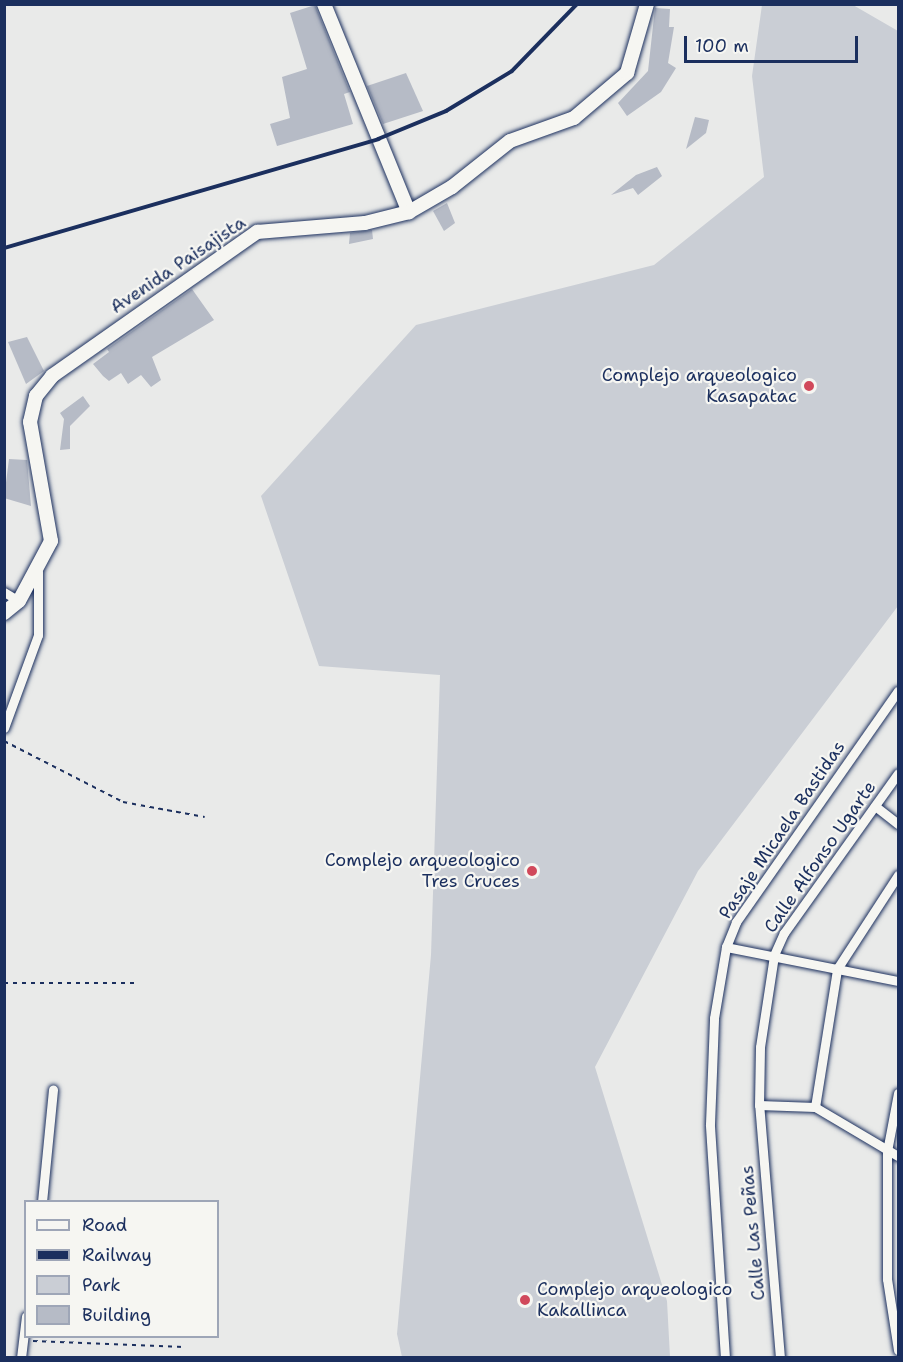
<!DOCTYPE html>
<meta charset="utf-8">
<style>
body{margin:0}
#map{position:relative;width:903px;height:1362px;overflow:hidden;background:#e9eae9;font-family:"Shantell Sans",sans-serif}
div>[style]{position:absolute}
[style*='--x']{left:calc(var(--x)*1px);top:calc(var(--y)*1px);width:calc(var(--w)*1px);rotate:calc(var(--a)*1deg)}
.green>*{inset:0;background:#caced5}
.building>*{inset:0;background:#b6bbc6}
.path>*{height:2px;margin-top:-1px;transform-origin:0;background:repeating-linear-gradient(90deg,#1b2f5e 0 4.5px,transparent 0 9px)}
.roads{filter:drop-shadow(0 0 2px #1b2f5e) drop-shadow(0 0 2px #1b2f5e)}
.street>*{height:9px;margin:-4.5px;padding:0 4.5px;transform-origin:4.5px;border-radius:4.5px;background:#f6f6f2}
.secondary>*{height:14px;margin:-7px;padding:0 7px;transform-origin:7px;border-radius:7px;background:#f6f6f2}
.rail>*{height:4px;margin:-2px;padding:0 2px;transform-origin:2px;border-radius:2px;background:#1b2f5e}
.dots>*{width:16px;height:16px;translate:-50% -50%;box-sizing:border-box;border:3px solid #f6f6f2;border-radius:50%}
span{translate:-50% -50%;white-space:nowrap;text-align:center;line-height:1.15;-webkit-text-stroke:4.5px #f6f6f2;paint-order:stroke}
.street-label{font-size:18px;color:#1b2f5e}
.poi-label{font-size:18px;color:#1b2f5e}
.right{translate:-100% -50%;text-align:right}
.left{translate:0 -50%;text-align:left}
.frame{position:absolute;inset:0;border:6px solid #1b2f5e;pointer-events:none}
.legend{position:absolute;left:24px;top:1200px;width:195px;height:138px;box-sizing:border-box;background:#f6f6f2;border:2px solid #9ea6b7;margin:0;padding:8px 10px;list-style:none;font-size:18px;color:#1b2f5e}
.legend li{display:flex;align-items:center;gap:12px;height:30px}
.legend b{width:30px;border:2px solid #9ea6b7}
.scale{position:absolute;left:684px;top:36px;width:174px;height:27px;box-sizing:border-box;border:3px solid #1b2f5e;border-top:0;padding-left:8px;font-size:18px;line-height:21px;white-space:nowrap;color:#1b2f5e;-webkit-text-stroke:4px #f6f6f2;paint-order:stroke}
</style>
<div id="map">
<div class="green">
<div style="clip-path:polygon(762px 5px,853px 5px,898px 31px,898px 606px,698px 871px,595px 1067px,667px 1301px,670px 1357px,402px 1357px,397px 1334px,431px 955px,440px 675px,319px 666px,261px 496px,416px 325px,654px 265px,764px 177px,752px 76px)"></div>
</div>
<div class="building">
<div style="clip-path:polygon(315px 5px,350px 92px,344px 94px,353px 124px,277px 146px,270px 124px,290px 118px,282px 77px,307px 69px,290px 13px)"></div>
<div style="clip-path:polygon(655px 8px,670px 9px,669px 27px,674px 27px,668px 63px,676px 68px,661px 92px,627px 116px,618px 103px,648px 71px)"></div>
<div style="clip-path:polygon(406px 73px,423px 111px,383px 124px,367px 86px)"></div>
<div style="clip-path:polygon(695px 117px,709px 120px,706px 133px,686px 149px)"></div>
<div style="clip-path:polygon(657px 167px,662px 176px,638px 195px,633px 188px,611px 195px,636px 175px)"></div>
<div style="clip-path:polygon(447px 203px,455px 223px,444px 231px,433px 211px)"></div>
<div style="clip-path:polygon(372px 230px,373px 239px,349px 244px,350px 233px)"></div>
<div style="clip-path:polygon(192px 289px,214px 320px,152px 357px,161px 380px,151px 387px,141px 375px,128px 384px,121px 373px,109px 381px,103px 376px,93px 364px,109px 352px,107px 349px)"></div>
<div style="clip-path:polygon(27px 337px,44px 371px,26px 384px,8px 342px)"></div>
<div style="clip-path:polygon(83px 396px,90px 406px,70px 426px,70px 449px,60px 450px,64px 419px,60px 413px)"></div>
<div style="clip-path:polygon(9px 459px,27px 460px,31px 506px,4px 498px)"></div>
</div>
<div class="path">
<div style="--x:4;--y:741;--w:134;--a:27.1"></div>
<div style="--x:123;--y:802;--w:83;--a:10.4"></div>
<div style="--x:4;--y:983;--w:133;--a:0"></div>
<div style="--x:33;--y:1341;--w:151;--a:2.3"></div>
</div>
<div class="roads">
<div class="street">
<div style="--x:4;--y:592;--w:17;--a:31"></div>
<div style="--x:4;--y:728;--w:99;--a:-69.9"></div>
<div style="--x:38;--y:635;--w:64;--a:-90"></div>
<div style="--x:875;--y:806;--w:29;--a:38"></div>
<div style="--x:726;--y:947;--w:175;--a:11.2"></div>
<div style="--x:898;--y:1093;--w:59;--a:100.7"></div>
<div style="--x:887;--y:1151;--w:128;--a:90"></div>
<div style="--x:887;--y:1279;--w:72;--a:81.2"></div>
<div style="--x:759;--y:1105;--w:56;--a:2"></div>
<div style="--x:815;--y:1107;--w:96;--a:30.6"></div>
<div style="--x:815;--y:1107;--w:140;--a:-80.9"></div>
<div style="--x:837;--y:969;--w:112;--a:-57"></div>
<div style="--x:42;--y:1202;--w:113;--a:-84.4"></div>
<div style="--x:21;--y:1358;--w:42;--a:-83.2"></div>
<div style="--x:725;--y:1358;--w:234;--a:-93.7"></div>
<div style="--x:710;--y:1124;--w:106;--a:-87.8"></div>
<div style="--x:714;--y:1018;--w:72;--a:-80.4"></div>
<div style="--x:726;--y:947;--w:27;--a:-68"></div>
<div style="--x:736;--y:922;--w:282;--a:-55"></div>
<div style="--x:780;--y:1358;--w:254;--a:-94.7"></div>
<div style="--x:759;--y:1105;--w:58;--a:-89"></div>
<div style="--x:760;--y:1047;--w:93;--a:-81.3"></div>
<div style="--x:774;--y:955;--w:24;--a:-66"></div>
<div style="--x:784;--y:933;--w:196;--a:-54.5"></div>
</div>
<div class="secondary">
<div style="--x:324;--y:4;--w:225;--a:67.8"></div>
<div style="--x:4;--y:613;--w:19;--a:-39"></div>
<div style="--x:19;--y:601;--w:68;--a:-61.9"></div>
<div style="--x:51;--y:541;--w:121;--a:-100"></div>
<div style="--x:30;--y:422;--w:27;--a:-77"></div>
<div style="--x:36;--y:396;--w:26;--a:-51"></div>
<div style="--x:52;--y:376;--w:251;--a:-35.1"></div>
<div style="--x:257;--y:232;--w:108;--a:-4.8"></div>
<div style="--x:365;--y:223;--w:45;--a:-14"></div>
<div style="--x:409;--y:212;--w:50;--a:-30.2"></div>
<div style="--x:452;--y:187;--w:74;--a:-38.4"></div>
<div style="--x:510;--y:141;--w:68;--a:-19.8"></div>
<div style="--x:574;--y:118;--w:70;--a:-40.3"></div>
<div style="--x:627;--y:73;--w:72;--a:-73.8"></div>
</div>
</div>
<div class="rail">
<div style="--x:4;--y:248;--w:390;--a:-16.2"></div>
<div style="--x:378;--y:139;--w:74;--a:-22.4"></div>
<div style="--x:446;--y:111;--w:77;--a:-31.2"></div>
<div style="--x:512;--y:71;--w:93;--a:-45.9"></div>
</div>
<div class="dots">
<div style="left:809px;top:386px;background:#d1495b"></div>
<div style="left:532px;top:871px;background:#d1495b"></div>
<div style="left:525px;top:1300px;background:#d1495b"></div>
</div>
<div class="street-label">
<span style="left:178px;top:265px;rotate:-34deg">Avenida Paisajista</span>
<span style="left:782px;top:830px;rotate:-56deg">Pasaje Micaela Bastidas</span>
<span style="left:820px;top:857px;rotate:-55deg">Calle Alfonso Ugarte</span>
<span style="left:753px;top:1233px;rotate:-95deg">Calle Las Peñas</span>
</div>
<div class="poi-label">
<span class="right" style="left:797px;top:386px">Complejo arqueologico<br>Kasapatac</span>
<span class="right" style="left:520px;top:871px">Complejo arqueologico<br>Tres Cruces</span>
<span class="left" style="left:537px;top:1300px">Complejo arqueologico<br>Kakallinca</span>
</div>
<div class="frame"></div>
<ul class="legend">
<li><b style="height:8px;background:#f6f6f2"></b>Road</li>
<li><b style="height:8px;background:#1b2f5e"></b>Railway</li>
<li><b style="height:16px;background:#caced5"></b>Park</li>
<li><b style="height:16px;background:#b6bbc6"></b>Building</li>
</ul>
<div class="scale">100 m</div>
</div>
